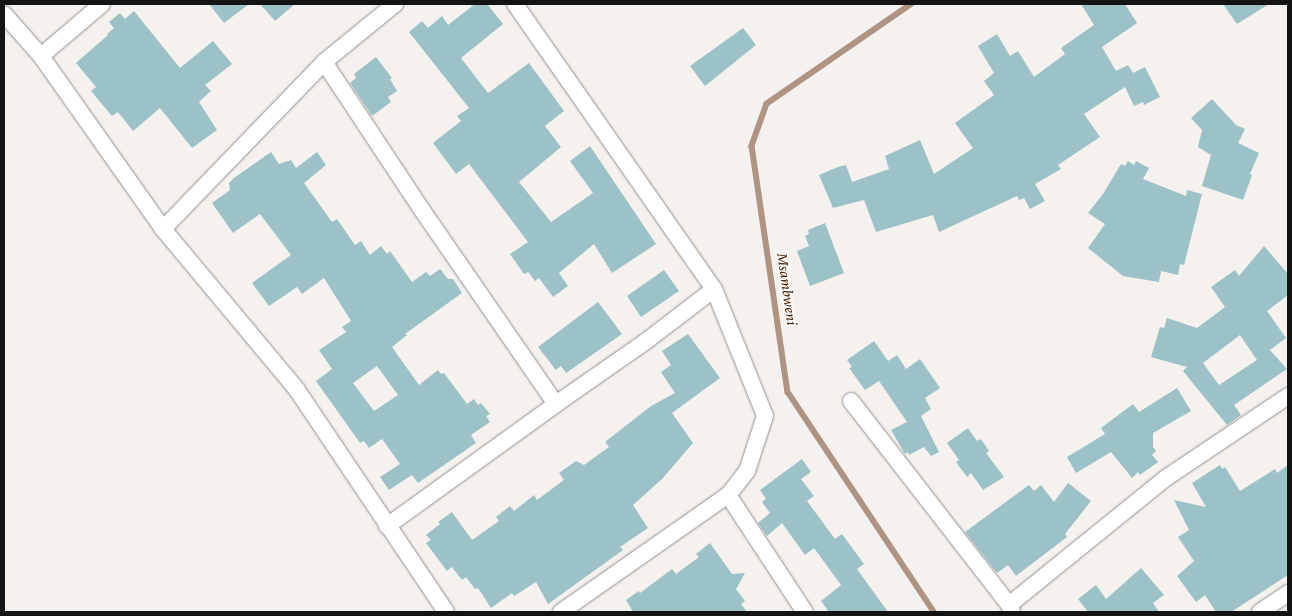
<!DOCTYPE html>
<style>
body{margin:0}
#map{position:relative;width:1292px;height:616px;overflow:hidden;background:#f4f1ef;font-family:"Crimson Pro",serif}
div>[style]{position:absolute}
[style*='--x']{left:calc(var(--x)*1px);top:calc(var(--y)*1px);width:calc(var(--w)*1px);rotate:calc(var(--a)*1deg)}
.stream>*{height:5.5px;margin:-2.75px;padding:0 2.75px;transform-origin:2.75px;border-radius:2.75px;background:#af9483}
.building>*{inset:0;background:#9cc2c7}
.roads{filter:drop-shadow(0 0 1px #928f8e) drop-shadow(0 0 1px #928f8e)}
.street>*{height:16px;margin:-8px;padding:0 8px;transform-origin:8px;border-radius:8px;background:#fff}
span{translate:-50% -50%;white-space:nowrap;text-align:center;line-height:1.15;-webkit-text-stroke:4px #fffefe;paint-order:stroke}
.water-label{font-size:16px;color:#4d2608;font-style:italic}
.frame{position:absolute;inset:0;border:5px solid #151414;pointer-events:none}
</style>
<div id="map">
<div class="stream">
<div style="--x:912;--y:4;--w:176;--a:145.4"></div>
<div style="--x:767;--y:104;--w:45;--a:109.7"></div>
<div style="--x:752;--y:146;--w:249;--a:81.7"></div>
<div style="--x:788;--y:392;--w:264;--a:56.4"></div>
</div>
<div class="building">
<div style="clip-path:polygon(209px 4px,249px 4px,224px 23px)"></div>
<div style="clip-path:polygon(260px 4px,295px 4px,275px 21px)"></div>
<div style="clip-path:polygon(475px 4px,487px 4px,503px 24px,461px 58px,488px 93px,529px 63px,564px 111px,545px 126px,561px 147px,519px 182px,551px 222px,593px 193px,570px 161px,590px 146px,656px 244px,612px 273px,594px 244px,559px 273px,568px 286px,553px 297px,539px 278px,535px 281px,528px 272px,524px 274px,510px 254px,528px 242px,469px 164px,456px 174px,433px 143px,461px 121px,457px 116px,469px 108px,409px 32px,422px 21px,428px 28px,442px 16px,448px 25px)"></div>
<div style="clip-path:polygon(1081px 4px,1125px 4px,1137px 23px,1102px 47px,1116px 71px,1128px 65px,1133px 73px,1145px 67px,1160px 97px,1144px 105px,1143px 102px,1134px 106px,1125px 87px,1084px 114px,1100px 137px,1058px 165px,1061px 169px,1035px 184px,1045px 201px,1030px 209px,1024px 198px,1019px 200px,1017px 196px,939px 232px,933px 215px,876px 232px,864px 200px,833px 208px,819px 175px,838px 167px,846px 165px,852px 182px,889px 169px,885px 156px,920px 140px,934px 174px,973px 148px,955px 123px,994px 95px,984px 81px,994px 73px,978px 46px,997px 34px,1010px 56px,1018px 51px,1034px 77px,1065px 54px,1061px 48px,1094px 25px)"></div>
<div style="clip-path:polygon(1223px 4px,1269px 4px,1237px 24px)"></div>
<div style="clip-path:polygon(134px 11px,180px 68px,213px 41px,232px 64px,205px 85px,211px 91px,199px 102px,217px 130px,192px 148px,160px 108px,133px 131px,118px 112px,112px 116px,91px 91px,96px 87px,76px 63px,108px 35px,107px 34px,114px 28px,109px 22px,120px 13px,125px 19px)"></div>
<div style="clip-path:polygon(743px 28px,756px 45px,705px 86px,690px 66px)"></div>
<div style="clip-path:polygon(376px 57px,392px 78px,390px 79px,397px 91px,388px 97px,391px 102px,372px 116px,350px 83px,356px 78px,354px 74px)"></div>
<div style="clip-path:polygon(1212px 99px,1236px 125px,1245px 129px,1238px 143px,1259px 153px,1250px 174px,1252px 175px,1243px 200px,1202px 186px,1211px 155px,1198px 147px,1202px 130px,1191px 118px)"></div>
<div style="clip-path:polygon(evenodd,271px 152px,279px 164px,291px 160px,296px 168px,317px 152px,326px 165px,304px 183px,332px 222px,337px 219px,355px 245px,361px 241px,370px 255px,381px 246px,387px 254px,390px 251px,412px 282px,426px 272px,430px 276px,440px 269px,448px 279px,453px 279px,462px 293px,405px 334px,407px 335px,392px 347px,419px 385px,438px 370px,441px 374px,444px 373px,467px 404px,474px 399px,478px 405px,481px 403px,490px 414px,486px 416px,490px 422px,471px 435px,476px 443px,418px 483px,412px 475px,389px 490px,380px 477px,400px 464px,382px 439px,369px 448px,364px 441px,360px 443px,316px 381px,332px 369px,319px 350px,346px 332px,342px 327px,351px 321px,324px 278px,302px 294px,297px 287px,269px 306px,252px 283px,291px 255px,260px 214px,233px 233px,212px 203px,230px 190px,229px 183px,234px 178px,271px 152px,377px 366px,398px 395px,374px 411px,353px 383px,377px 366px)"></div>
<div style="clip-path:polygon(1128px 161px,1134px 165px,1136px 161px,1149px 168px,1143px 179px,1186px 196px,1187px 190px,1202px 194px,1184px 265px,1180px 264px,1178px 275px,1161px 271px,1159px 282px,1123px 276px,1088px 248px,1105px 224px,1088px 213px,1103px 194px,1121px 164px,1125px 166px)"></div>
<div style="clip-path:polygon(825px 223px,844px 273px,810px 286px,797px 251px,809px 246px,805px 236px,809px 234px,808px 230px)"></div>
<div style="clip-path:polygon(evenodd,1264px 246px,1288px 274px,1288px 295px,1267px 311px,1286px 338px,1270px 350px,1287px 369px,1234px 405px,1241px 415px,1227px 425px,1183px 371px,1187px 367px,1151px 357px,1160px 327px,1164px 328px,1167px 318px,1197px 328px,1225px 307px,1211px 287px,1235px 270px,1239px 276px,1264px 246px,1240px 335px,1257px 360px,1219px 385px,1203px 363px,1240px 335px)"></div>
<div style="clip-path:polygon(664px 270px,679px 291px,641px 317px,627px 296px)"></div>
<div style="clip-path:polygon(598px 302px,622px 334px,566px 373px,561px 366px,556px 370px,538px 347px)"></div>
<div style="clip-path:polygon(688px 334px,720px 378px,672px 413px,693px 443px,662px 479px,633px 505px,648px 528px,620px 547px,623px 550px,548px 604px,536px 582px,514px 596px,512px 593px,491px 608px,478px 588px,475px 589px,466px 577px,462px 580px,452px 567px,447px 571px,426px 543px,431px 540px,426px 535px,440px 524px,438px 522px,452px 512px,472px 540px,499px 521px,496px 517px,510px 506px,514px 511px,534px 495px,537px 500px,564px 480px,559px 473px,576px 461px,584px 465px,609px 447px,605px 442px,651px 406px,675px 393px,661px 372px,671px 365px,662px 351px)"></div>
<div style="clip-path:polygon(874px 341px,888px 361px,897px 355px,906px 369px,920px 359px,940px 388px,925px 398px,931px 409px,921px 416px,939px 452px,931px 456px,924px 447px,909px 455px,908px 452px,905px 454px,891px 430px,907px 422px,879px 381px,865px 390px,849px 368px,852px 367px,847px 360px)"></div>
<div style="clip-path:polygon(1177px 388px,1191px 411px,1153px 433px,1153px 447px,1156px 451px,1152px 455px,1158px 462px,1140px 475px,1138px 472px,1132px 478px,1111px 452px,1076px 473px,1067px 457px,1105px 434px,1101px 428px,1133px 404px,1139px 412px)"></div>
<div style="clip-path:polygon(968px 428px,977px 441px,981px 439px,989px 451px,986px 453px,1004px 477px,983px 490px,971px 473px,967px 477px,956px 462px,959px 460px,947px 443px)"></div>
<div style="clip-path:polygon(802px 459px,811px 472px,801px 479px,814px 496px,807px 501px,835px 539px,842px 534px,864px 564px,857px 569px,888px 612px,829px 612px,821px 601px,841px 585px,814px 548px,805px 555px,782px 523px,767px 536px,758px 523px,770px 513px,762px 502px,766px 499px,760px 490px)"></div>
<div style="clip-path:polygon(1220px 465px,1222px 469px,1225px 467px,1240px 491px,1275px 469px,1277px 473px,1288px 465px,1288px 575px,1231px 612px,1216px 612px,1205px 595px,1196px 602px,1177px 576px,1194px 561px,1178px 537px,1189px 530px,1174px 500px,1206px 507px,1192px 483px)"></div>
<div style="clip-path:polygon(1068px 483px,1091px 501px,1065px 534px,1067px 537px,1016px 576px,1008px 565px,997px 573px,965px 532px,1029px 485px,1034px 491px,1041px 485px,1054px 502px)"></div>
<div style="clip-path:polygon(710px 543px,732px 574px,745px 573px,736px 589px,745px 601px,741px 604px,747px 612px,633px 612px,626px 600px,639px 591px,640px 593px,672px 569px,676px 574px,699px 557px,696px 554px)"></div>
<div style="clip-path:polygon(1141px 568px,1164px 595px,1153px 603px,1159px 612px,1088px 612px,1078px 599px,1096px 585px,1106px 599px)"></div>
</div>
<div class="roads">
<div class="street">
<div style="--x:515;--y:4;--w:348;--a:55.1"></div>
<div style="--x:714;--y:289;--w:137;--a:68.1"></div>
<div style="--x:765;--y:416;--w:58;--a:108.1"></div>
<div style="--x:747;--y:471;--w:31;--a:128"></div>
<div style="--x:728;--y:495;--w:204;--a:145"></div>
<div style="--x:4;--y:14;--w:56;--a:48.6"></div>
<div style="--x:41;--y:56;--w:212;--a:54.8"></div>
<div style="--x:163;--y:229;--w:209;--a:50.2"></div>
<div style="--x:297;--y:390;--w:267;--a:56.1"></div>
<div style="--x:41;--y:56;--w:80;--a:-40.4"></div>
<div style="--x:324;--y:62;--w:178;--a:56.5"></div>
<div style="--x:422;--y:210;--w:236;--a:55.4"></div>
<div style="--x:556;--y:404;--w:108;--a:-34.9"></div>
<div style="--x:645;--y:342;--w:87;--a:-37.5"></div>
<div style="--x:163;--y:229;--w:232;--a:-46"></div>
<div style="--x:324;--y:62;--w:92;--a:-39.2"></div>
<div style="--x:851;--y:401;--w:258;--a:52.2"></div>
<div style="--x:728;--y:495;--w:140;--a:56.7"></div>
<div style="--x:387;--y:526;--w:208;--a:-35.8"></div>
<div style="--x:1012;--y:612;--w:8;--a:-113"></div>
<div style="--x:1009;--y:605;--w:202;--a:-39"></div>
<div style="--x:1166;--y:478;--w:147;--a:-33.9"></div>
<div style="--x:1260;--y:612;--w:34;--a:-34"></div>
</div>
</div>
<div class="water-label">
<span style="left:787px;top:289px;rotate:82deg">Msambweni</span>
</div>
<div class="frame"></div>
</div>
